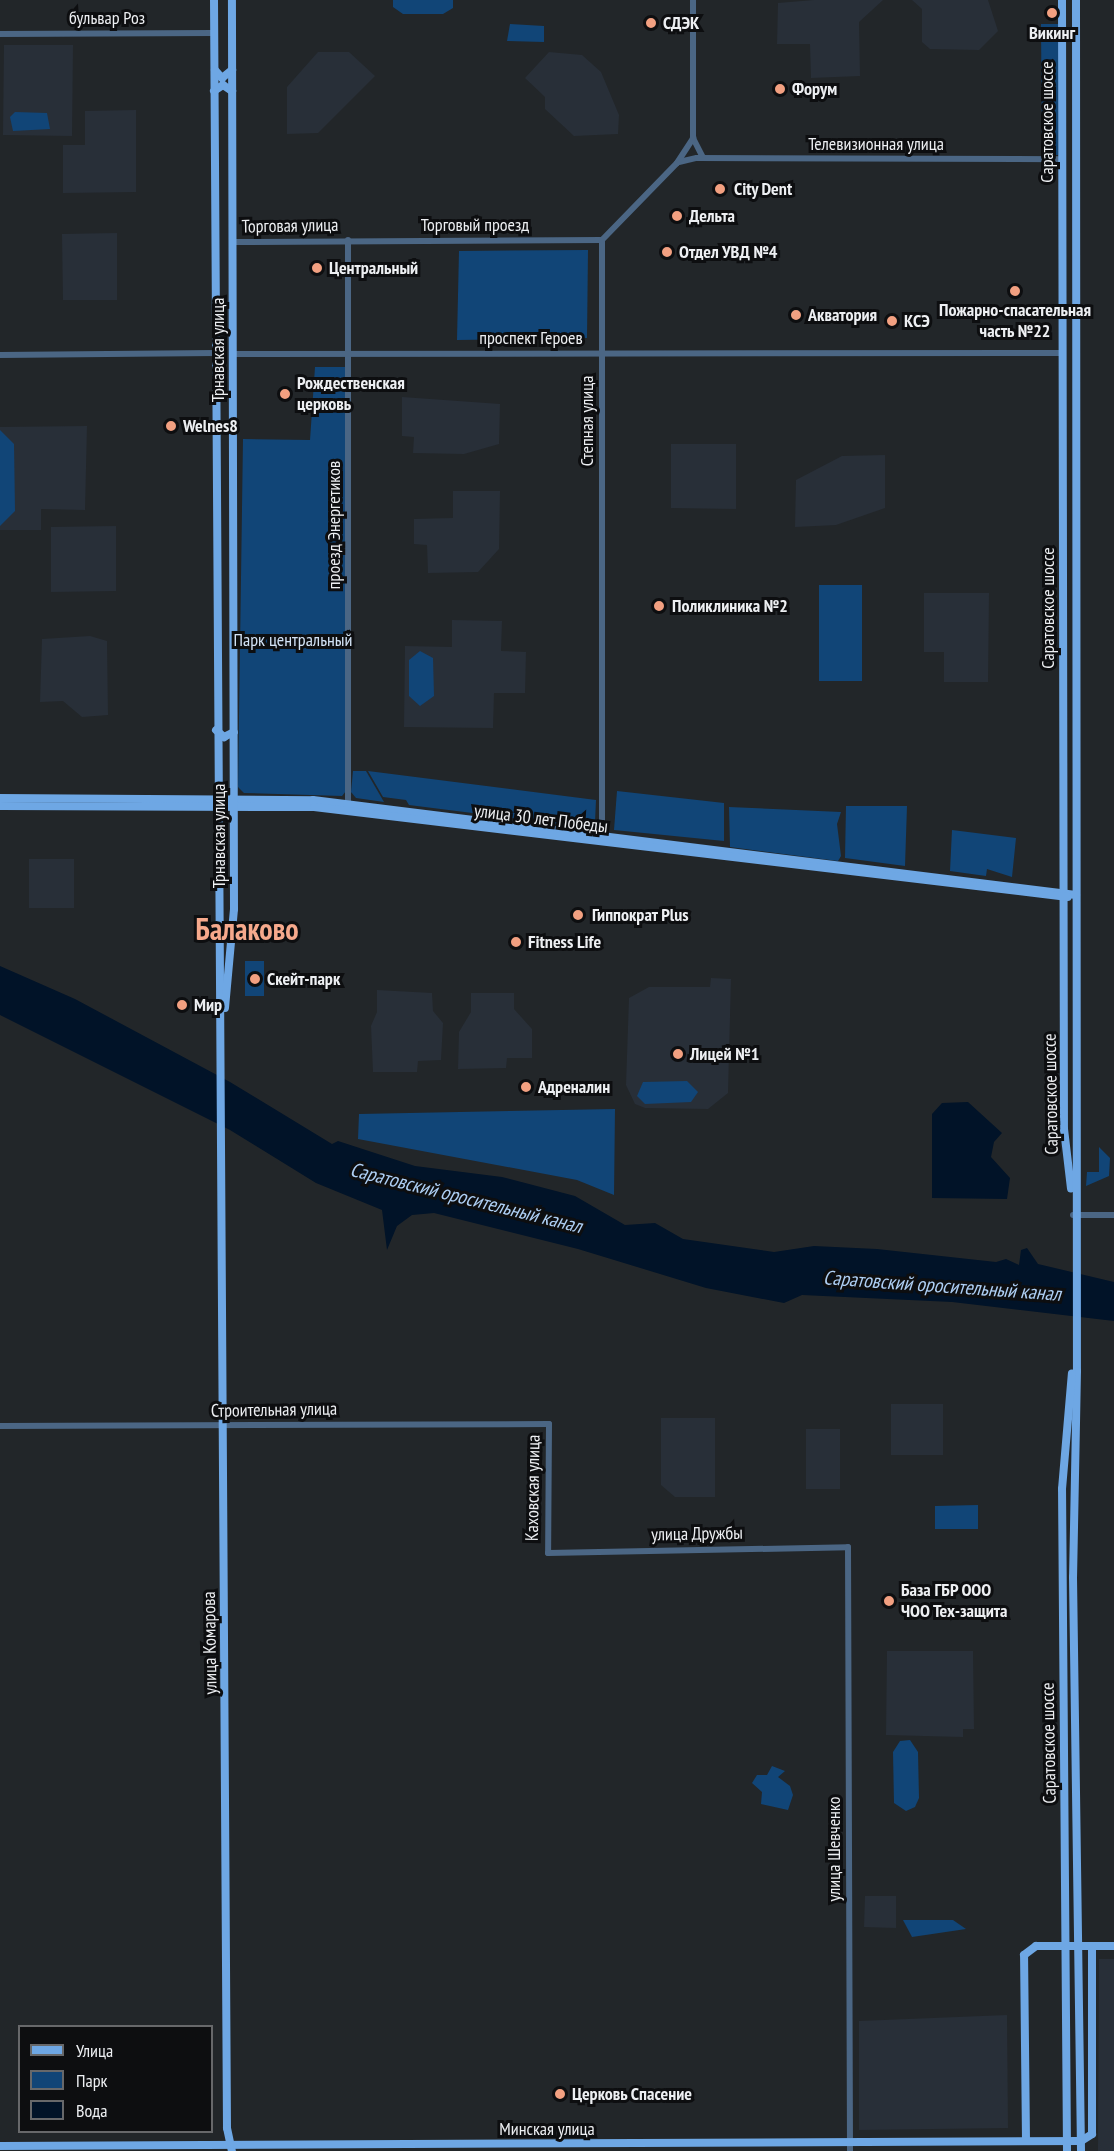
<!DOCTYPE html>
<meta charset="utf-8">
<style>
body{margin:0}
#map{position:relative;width:1114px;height:2151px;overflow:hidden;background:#222629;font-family:"PT Sans Narrow",sans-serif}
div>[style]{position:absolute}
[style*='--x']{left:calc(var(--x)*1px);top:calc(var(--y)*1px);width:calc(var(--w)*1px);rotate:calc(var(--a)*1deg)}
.built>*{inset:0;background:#282f38}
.green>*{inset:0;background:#114577}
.water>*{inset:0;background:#011328}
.minor>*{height:6px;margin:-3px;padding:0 3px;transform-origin:3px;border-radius:3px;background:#4b6684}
.major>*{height:8px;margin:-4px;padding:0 4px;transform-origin:4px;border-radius:4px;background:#6ea7e4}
.dots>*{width:16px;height:16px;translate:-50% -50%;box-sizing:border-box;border:3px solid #0d0e10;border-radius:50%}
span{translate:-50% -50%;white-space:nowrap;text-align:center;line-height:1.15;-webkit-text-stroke:6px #0d0e10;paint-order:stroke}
.street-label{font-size:18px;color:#edeff2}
.poi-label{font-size:18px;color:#edeff2;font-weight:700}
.left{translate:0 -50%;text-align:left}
.park-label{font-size:18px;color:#d3e3f6}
.water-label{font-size:20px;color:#aecff4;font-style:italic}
.town-label{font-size:30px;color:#f6a98c;font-weight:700}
.legend{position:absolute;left:18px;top:2025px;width:195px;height:108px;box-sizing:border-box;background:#0d0e10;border:2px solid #67686a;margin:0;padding:8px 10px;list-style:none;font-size:18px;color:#edeff2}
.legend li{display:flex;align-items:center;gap:12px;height:30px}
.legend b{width:30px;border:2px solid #67686a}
</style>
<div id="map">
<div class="built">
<div style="clip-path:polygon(814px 0,883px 0,859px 22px,860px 76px,811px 78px,810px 44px,777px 44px,778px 3px)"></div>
<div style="clip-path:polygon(912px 0,988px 0,998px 31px,979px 50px,930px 49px,922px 42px,922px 9px)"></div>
<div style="clip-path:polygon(4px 45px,73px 45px,72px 136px,3px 135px)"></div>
<div style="clip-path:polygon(318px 52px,349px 52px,375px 76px,318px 133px,287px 134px,287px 87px)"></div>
<div style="clip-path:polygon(549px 52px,582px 55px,601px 72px,619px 115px,618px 134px,574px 136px,545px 109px,545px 97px,525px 78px)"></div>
<div style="clip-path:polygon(136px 110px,136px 192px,63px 193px,63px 145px,85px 145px,85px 111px)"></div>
<div style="clip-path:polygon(117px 233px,117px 300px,63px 300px,62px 234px)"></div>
<div style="clip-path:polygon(402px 397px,500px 404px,499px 444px,464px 454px,413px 453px,414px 437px,402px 436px)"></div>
<div style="clip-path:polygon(87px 426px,85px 510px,41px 509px,41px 530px,0 530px,0 427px)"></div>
<div style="clip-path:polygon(671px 444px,736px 444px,736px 509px,671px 508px)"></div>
<div style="clip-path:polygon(885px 455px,885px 508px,836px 525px,795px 527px,796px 480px,842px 456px)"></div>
<div style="clip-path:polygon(453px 491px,500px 491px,499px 549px,478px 572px,428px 573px,427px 545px,414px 544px,414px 519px,453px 518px)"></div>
<div style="clip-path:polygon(116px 526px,116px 591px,51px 592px,51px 527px)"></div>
<div style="clip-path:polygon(924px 593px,989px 593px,988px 682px,944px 682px,944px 652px,924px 652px)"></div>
<div style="clip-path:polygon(452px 620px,502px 621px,501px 651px,526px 652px,525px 693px,494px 693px,493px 728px,404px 727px,405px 646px,452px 647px)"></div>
<div style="clip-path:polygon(90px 636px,107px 641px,108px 715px,82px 717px,63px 701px,40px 702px,42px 639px)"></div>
<div style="clip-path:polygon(29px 859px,74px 859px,74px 908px,29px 908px)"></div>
<div style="clip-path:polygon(711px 978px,731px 979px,728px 1093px,708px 1109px,645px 1108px,635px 1104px,626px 1085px,629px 998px,649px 987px,710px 987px)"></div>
<div style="clip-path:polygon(377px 990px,432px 993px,433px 1011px,443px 1023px,441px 1060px,418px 1061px,417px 1072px,373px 1072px,371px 1026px,377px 1012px)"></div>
<div style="clip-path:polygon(471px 993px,514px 993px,514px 1009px,532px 1029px,532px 1058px,507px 1058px,506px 1068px,458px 1069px,459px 1032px,471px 1012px)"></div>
<div style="clip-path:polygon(891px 1404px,943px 1404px,943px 1455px,891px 1455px)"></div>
<div style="clip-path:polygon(661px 1418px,715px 1418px,715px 1497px,675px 1497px,661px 1485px)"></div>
<div style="clip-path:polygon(806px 1429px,840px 1429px,840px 1489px,806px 1489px)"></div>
<div style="clip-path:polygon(887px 1651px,973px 1651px,974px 1729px,963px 1729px,963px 1737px,886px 1735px)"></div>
<div style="clip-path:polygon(865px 1896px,896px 1896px,896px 1928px,864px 1927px)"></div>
<div style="clip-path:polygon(1099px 1959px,1114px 1959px,1114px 2151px,1098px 2151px)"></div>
<div style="clip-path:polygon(1007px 2015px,1008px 2128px,859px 2130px,859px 2021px)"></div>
</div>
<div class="green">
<div style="clip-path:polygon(393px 0,453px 0,453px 8px,443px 14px,403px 14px,393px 7px)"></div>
<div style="clip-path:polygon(510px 24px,544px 26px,544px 42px,507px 41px)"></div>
<div style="clip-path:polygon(1041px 24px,1058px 24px,1058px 155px,1042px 155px)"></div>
<div style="clip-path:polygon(15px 112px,47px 113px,50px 129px,13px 131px,10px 117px)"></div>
<div style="clip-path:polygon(588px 250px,587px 338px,457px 340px,459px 251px)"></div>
<div style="clip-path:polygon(315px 367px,347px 367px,346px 791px,342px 796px,244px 793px,238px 787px,243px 439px,310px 440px)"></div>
<div style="clip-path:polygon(0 430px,14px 444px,15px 511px,0 526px)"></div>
<div style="clip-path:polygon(819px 585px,862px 585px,862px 681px,819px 681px)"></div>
<div style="clip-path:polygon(420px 651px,433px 658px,434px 696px,420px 706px,409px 696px,409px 660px)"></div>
<div style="clip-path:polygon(353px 771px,366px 771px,384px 802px,356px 798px,351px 792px)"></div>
<div style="clip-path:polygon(368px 771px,596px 800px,595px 822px,590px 828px,409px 805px,406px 800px,383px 797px)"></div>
<div style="clip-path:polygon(617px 791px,724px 803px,724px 841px,614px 830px)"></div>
<div style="clip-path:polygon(846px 806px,907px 806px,905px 866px,845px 858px)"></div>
<div style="clip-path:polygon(729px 807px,841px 812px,837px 824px,841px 856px,838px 861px,730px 847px)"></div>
<div style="clip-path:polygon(952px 830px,1016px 838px,1012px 877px,987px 869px,986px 876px,950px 871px)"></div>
<div style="clip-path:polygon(245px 961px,264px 961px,264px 996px,245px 996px)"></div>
<div style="clip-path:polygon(687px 1081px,698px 1092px,691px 1102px,645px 1104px,637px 1096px,643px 1082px)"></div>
<div style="clip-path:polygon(615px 1109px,614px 1195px,577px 1180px,358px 1139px,359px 1114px)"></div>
<div style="clip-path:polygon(1099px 1147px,1110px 1158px,1109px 1176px,1086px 1186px,1087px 1172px,1099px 1172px)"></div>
<div style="clip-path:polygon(978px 1505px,978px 1529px,935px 1529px,935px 1506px)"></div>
<div style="clip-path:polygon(910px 1740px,918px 1752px,919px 1798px,915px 1807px,906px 1811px,894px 1803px,893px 1752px,900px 1741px)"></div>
<div style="clip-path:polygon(772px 1766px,785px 1771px,778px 1777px,790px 1786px,793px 1795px,788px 1810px,761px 1804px,762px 1792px,752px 1783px,757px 1775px,767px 1775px)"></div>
<div style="clip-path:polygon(903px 1920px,953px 1920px,966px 1929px,912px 1937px)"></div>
</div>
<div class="water">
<div style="clip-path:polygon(0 966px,75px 999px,230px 1082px,332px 1144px,338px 1141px,415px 1166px,502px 1177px,575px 1196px,625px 1225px,655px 1223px,683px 1239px,774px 1252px,814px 1246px,877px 1249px,996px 1262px,1006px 1259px,1019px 1265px,1021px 1250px,1027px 1248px,1038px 1264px,1114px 1282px,1114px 1321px,952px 1302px,802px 1295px,784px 1303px,706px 1288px,578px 1249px,434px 1213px,412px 1215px,397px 1226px,387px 1250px,382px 1210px,316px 1183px,230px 1130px,0 1015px)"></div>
<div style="clip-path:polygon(968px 1102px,1002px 1133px,994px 1142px,991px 1157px,1010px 1178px,1007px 1199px,932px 1198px,932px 1114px,942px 1103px)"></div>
</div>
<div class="minor">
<div style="--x:0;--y:34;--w:214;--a:-0.3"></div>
<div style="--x:693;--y:138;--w:22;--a:63"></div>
<div style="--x:679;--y:162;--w:18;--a:-13"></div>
<div style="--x:697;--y:158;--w:365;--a:0.2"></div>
<div style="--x:233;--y:242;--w:369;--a:-0.3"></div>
<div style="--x:233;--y:354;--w:830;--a:-0.07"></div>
<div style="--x:0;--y:355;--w:216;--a:-0.5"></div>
<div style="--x:348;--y:803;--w:563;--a:-90"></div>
<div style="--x:602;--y:834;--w:594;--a:-90"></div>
<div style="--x:602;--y:240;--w:107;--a:-45.8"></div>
<div style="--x:677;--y:163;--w:30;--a:-57"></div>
<div style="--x:693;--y:138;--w:138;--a:-90"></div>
<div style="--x:1073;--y:1215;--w:41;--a:0"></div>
<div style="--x:0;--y:1426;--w:549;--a:-0.21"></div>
<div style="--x:549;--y:1424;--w:129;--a:90.4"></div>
<div style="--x:548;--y:1553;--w:300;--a:-1.1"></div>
<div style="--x:848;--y:1547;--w:604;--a:89.81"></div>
</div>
<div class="major">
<div style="--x:214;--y:0;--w:2128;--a:89.65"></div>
<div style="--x:227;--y:2128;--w:24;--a:78"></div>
<div style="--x:1062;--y:0;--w:1129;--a:89.9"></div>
<div style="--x:1064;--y:1129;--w:60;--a:83.3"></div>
<div style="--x:1076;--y:0;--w:1371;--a:89.96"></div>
<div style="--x:1077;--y:1371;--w:206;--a:91.1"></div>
<div style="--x:1073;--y:1577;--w:574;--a:89.2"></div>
<div style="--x:215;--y:70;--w:11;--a:49"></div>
<div style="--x:222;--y:78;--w:13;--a:-39"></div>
<div style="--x:214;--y:91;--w:11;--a:-34"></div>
<div style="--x:223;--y:85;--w:11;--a:34"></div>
<div style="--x:216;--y:730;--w:11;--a:41"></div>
<div style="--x:224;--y:737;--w:11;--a:-27"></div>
<div style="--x:0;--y:798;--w:313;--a:0.4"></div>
<div style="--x:313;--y:800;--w:769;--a:7.1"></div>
<div style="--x:0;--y:806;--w:314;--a:0.2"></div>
<div style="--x:314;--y:807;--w:759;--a:6.81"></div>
<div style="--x:225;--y:1008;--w:99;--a:-84.8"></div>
<div style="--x:234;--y:909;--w:909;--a:-90.13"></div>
<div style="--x:1026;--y:2141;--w:186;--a:-90.6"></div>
<div style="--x:1024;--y:1955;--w:15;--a:-37"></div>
<div style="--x:1036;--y:1946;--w:78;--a:0"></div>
<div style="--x:0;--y:2146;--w:1081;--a:-0.27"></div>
<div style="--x:1081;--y:2141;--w:13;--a:-32"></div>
<div style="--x:1092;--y:2134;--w:188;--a:-90"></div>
<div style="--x:1067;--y:2151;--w:662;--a:-90.43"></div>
<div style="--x:1062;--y:1489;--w:116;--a:-85.1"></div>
</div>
<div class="dots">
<div style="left:1052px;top:13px;background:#f2a081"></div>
<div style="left:651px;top:23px;background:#f2a081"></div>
<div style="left:780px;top:89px;background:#f2a081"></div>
<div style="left:720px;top:189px;background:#f2a081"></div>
<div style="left:677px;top:216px;background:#f2a081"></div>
<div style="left:667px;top:252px;background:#f2a081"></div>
<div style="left:317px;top:268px;background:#f2a081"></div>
<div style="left:1015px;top:291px;background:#f2a081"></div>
<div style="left:796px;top:315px;background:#f2a081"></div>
<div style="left:892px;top:321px;background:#f2a081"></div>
<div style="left:285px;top:394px;background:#f2a081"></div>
<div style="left:171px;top:426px;background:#f2a081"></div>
<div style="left:659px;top:606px;background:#f2a081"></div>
<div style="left:578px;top:915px;background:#f2a081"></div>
<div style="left:516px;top:942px;background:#f2a081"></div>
<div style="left:255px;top:979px;background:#f2a081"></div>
<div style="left:182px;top:1005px;background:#f2a081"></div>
<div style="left:678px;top:1054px;background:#f2a081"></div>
<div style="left:526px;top:1087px;background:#f2a081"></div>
<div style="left:889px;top:1601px;background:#f2a081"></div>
<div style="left:560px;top:2094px;background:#f2a081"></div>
</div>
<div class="street-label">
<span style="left:107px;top:18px">бульвар Роз</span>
<span style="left:1047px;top:122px;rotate:-90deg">Саратовское шоссе</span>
<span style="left:876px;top:144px">Телевизионная улица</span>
<span style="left:475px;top:225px">Торговый проезд</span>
<span style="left:290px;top:226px;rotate:-1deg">Торговая улица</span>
<span style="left:531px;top:338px">проспект Героев</span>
<span style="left:218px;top:350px;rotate:-90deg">Трнавская улица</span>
<span style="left:587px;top:421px;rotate:-90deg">Степная улица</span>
<span style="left:334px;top:525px;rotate:-90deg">проезд Энергетиков</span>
<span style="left:1048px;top:608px;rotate:-90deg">Саратовское шоссе</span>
<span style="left:541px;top:819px;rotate:7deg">улица 30 лет Победы</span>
<span style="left:219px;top:836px;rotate:-90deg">Трнавская улица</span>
<span style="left:1051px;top:1094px;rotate:-91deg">Саратовское шоссе</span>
<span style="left:274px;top:1410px;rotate:-1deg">Строительная улица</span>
<span style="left:533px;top:1488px;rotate:-89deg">Каховская улица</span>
<span style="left:697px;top:1534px;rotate:-1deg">улица Дружбы</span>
<span style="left:210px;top:1643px;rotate:-91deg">улица Комарова</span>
<span style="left:1049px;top:1743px;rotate:-91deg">Саратовское шоссе</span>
<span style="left:834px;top:1849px;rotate:-90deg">улица Шевченко</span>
<span style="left:547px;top:2129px">Минская улица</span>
</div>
<div class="poi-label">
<span class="left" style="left:663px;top:23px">СДЭК</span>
<span style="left:1052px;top:33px">Викинг</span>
<span class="left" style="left:792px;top:89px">Форум</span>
<span class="left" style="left:734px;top:189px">City Dent</span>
<span class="left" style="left:689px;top:216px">Дельта</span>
<span class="left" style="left:679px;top:252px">Отдел УВД №4</span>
<span class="left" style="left:329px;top:268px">Центральный</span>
<span style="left:1015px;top:321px">Пожарно-спасательная<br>часть №22</span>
<span class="left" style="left:808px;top:315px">Акватория</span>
<span class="left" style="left:904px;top:321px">КСЭ</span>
<span class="left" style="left:297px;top:394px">Рождественская<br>церковь</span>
<span class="left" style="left:183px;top:426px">Welnes8</span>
<span class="left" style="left:672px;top:606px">Поликлиника №2</span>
<span class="left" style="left:592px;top:915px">Гиппократ Plus</span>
<span class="left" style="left:528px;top:942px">Fitness Life</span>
<span class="left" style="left:267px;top:979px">Скейт-парк</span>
<span class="left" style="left:194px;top:1005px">Мир</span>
<span class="left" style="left:690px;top:1054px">Лицей №1</span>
<span class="left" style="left:538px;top:1087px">Адреналин</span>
<span class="left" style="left:901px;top:1601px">База ГБР ООО<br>ЧОО Тех-защита</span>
<span class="left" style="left:572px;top:2094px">Церковь Спасение</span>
</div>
<div class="park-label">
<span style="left:293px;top:640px">Парк центральный</span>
</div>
<div class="water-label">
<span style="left:466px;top:1198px;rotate:14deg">Саратовский оросительный канал</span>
<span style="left:942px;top:1286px;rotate:4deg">Саратовский оросительный канал</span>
</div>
<div class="town-label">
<span style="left:247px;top:929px">Балаково</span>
</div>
<ul class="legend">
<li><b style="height:8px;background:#6ea7e4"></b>Улица</li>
<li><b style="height:16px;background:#114577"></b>Парк</li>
<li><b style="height:16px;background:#011328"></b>Вода</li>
</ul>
</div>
